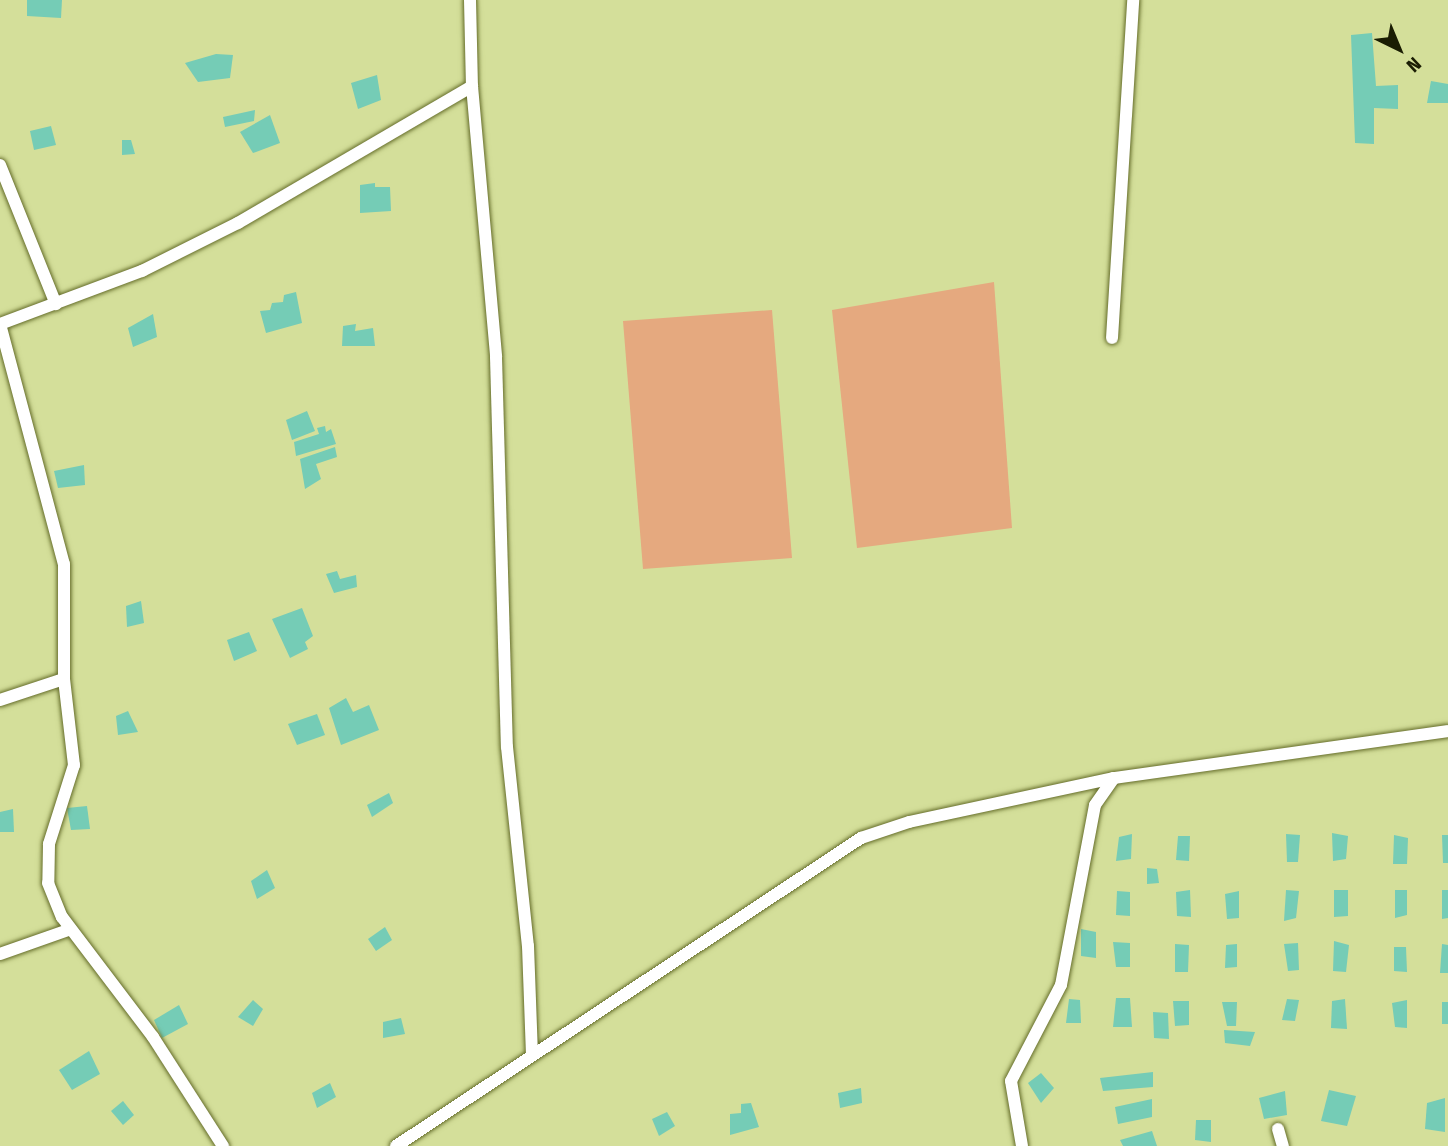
<!DOCTYPE html>
<style>
body{margin:0}
#map{position:relative;width:1448px;height:1146px;overflow:hidden;background:#d4df9a;font-family:"Fira Sans Condensed",sans-serif}
div>[style]{position:absolute}
[style*='--x']{left:calc(var(--x)*1px);top:calc(var(--y)*1px);width:calc(var(--w)*1px);rotate:calc(var(--a)*1deg)}
.green>*{inset:0;background:#e5a97f}
.building>*{inset:0;background:#75ccb6}
.roads{filter:drop-shadow(0 0 2px #656d2a) drop-shadow(0 0 2px #656d2a)}
.minor>*{height:12px;margin:-6px;padding:0 6px;transform-origin:6px;border-radius:6px;background:#fff}
span{translate:-50% -50%;white-space:nowrap;text-align:center;line-height:1.15;-webkit-text-stroke:5px #d4df9a;paint-order:stroke}
.north{position:absolute;left:1364px;top:14px;width:70px;height:70px;-webkit-text-stroke:5px #d4df9a;paint-order:stroke;rotate:137deg;font-size:19px;font-weight:700;line-height:28px;text-align:center;color:#1a1d03}
.north::after{content:'';display:block;margin:auto;width:24px;height:32px;background:#1a1d03;clip-path:polygon(50% 0,100% 100%,50% 72%,0 100%)}
</style>
<div id="map">
<div class="green">
<div style="clip-path:polygon(994px 282px,1012px 528px,857px 548px,832px 310px)"></div>
<div style="clip-path:polygon(772px 310px,792px 558px,643px 569px,623px 321px)"></div>
</div>
<div class="building">
<div style="clip-path:polygon(27px 0,62px 0,61px 18px,27px 16px)"></div>
<div style="clip-path:polygon(1372px 33px,1376px 86px,1398px 85px,1398px 109px,1374px 108px,1374px 144px,1355px 143px,1351px 35px)"></div>
<div style="clip-path:polygon(216px 54px,233px 55px,230px 78px,198px 82px,185px 63px)"></div>
<div style="clip-path:polygon(377px 75px,381px 100px,358px 109px,351px 83px)"></div>
<div style="clip-path:polygon(1431px 81px,1448px 84px,1448px 103px,1427px 103px)"></div>
<div style="clip-path:polygon(255px 110px,254px 121px,225px 127px,223px 117px)"></div>
<div style="clip-path:polygon(270px 115px,280px 143px,253px 153px,240px 132px)"></div>
<div style="clip-path:polygon(51px 126px,56px 145px,34px 150px,30px 131px)"></div>
<div style="clip-path:polygon(122px 140px,131px 140px,135px 154px,122px 155px)"></div>
<div style="clip-path:polygon(375px 183px,375px 187px,390px 187px,391px 211px,360px 213px,360px 185px)"></div>
<div style="clip-path:polygon(296px 292px,302px 323px,266px 333px,260px 311px,270px 310px,272px 303px,283px 302px,284px 295px)"></div>
<div style="clip-path:polygon(153px 314px,157px 337px,133px 347px,128px 328px)"></div>
<div style="clip-path:polygon(356px 324px,355px 331px,373px 328px,375px 346px,342px 346px,343px 326px)"></div>
<div style="clip-path:polygon(307px 411px,315px 431px,292px 440px,286px 420px)"></div>
<div style="clip-path:polygon(325px 426px,326px 432px,331px 429px,336px 444px,296px 456px,294px 442px,319px 434px,317px 428px)"></div>
<div style="clip-path:polygon(335px 447px,337px 457px,316px 464px,321px 479px,305px 489px,300px 459px)"></div>
<div style="clip-path:polygon(84px 465px,85px 485px,58px 488px,54px 471px)"></div>
<div style="clip-path:polygon(337px 571px,340px 579px,356px 575px,357px 587px,334px 593px,326px 574px)"></div>
<div style="clip-path:polygon(141px 601px,144px 623px,127px 627px,126px 606px)"></div>
<div style="clip-path:polygon(302px 608px,313px 636px,305px 642px,308px 649px,290px 658px,272px 619px)"></div>
<div style="clip-path:polygon(249px 632px,257px 651px,234px 661px,227px 640px)"></div>
<div style="clip-path:polygon(346px 698px,353px 712px,369px 705px,379px 730px,341px 745px,329px 708px)"></div>
<div style="clip-path:polygon(128px 711px,138px 732px,118px 735px,116px 716px)"></div>
<div style="clip-path:polygon(317px 714px,325px 735px,297px 745px,288px 724px)"></div>
<div style="clip-path:polygon(389px 793px,393px 803px,372px 817px,367px 805px)"></div>
<div style="clip-path:polygon(87px 806px,90px 829px,71px 830px,67px 808px)"></div>
<div style="clip-path:polygon(13px 809px,14px 832px,0 832px,0 812px)"></div>
<div style="clip-path:polygon(1332px 833px,1348px 836px,1346px 859px,1333px 861px)"></div>
<div style="clip-path:polygon(1132px 834px,1131px 859px,1116px 861px,1119px 837px)"></div>
<div style="clip-path:polygon(1286px 834px,1300px 835px,1298px 862px,1287px 862px)"></div>
<div style="clip-path:polygon(1394px 835px,1408px 838px,1407px 864px,1393px 864px)"></div>
<div style="clip-path:polygon(1442px 835px,1448px 835px,1448px 863px,1443px 863px)"></div>
<div style="clip-path:polygon(1178px 836px,1190px 836px,1189px 861px,1176px 860px)"></div>
<div style="clip-path:polygon(1147px 868px,1157px 869px,1159px 883px,1147px 884px)"></div>
<div style="clip-path:polygon(267px 870px,275px 888px,257px 899px,251px 881px)"></div>
<div style="clip-path:polygon(1190px 890px,1191px 917px,1177px 916px,1176px 892px)"></div>
<div style="clip-path:polygon(1286px 890px,1299px 891px,1296px 918px,1284px 921px)"></div>
<div style="clip-path:polygon(1334px 890px,1348px 890px,1348px 916px,1334px 917px)"></div>
<div style="clip-path:polygon(1395px 890px,1407px 890px,1407px 915px,1395px 918px)"></div>
<div style="clip-path:polygon(1442px 890px,1448px 890px,1448px 918px,1442px 919px)"></div>
<div style="clip-path:polygon(1117px 891px,1130px 892px,1130px 916px,1116px 915px)"></div>
<div style="clip-path:polygon(1239px 891px,1239px 918px,1227px 919px,1225px 894px)"></div>
<div style="clip-path:polygon(385px 927px,392px 940px,376px 951px,368px 939px)"></div>
<div style="clip-path:polygon(1081px 929px,1096px 932px,1096px 958px,1081px 956px)"></div>
<div style="clip-path:polygon(1334px 941px,1349px 945px,1346px 972px,1333px 971px)"></div>
<div style="clip-path:polygon(1113px 942px,1130px 943px,1130px 967px,1116px 967px)"></div>
<div style="clip-path:polygon(1298px 943px,1299px 970px,1288px 971px,1284px 944px)"></div>
<div style="clip-path:polygon(1175px 944px,1189px 945px,1188px 972px,1175px 972px)"></div>
<div style="clip-path:polygon(1237px 944px,1237px 967px,1225px 968px,1226px 945px)"></div>
<div style="clip-path:polygon(1442px 944px,1448px 945px,1448px 973px,1440px 973px)"></div>
<div style="clip-path:polygon(1394px 947px,1406px 947px,1407px 972px,1394px 971px)"></div>
<div style="clip-path:polygon(1116px 998px,1130px 998px,1132px 1027px,1113px 1027px)"></div>
<div style="clip-path:polygon(1069px 999px,1080px 1000px,1081px 1023px,1066px 1023px)"></div>
<div style="clip-path:polygon(1287px 999px,1299px 1000px,1295px 1021px,1282px 1020px)"></div>
<div style="clip-path:polygon(1345px 999px,1347px 1029px,1331px 1028px,1332px 1001px)"></div>
<div style="clip-path:polygon(253px 1000px,263px 1009px,253px 1026px,238px 1017px)"></div>
<div style="clip-path:polygon(1407px 1000px,1407px 1028px,1395px 1027px,1392px 1003px)"></div>
<div style="clip-path:polygon(1173px 1001px,1189px 1001px,1189px 1025px,1175px 1026px)"></div>
<div style="clip-path:polygon(1222px 1002px,1237px 1002px,1236px 1026px,1227px 1026px)"></div>
<div style="clip-path:polygon(1442px 1002px,1448px 1002px,1448px 1024px,1442px 1024px)"></div>
<div style="clip-path:polygon(179px 1005px,188px 1024px,162px 1038px,154px 1020px)"></div>
<div style="clip-path:polygon(1153px 1012px,1168px 1013px,1169px 1039px,1154px 1038px)"></div>
<div style="clip-path:polygon(401px 1018px,405px 1034px,383px 1038px,383px 1022px)"></div>
<div style="clip-path:polygon(1224px 1030px,1255px 1032px,1250px 1046px,1225px 1043px)"></div>
<div style="clip-path:polygon(89px 1051px,100px 1074px,72px 1090px,59px 1070px)"></div>
<div style="clip-path:polygon(1153px 1072px,1153px 1087px,1103px 1091px,1100px 1078px)"></div>
<div style="clip-path:polygon(1041px 1073px,1054px 1088px,1041px 1103px,1028px 1083px)"></div>
<div style="clip-path:polygon(330px 1083px,336px 1097px,317px 1108px,312px 1093px)"></div>
<div style="clip-path:polygon(861px 1088px,862px 1103px,840px 1108px,838px 1093px)"></div>
<div style="clip-path:polygon(1329px 1090px,1356px 1096px,1347px 1126px,1321px 1121px)"></div>
<div style="clip-path:polygon(1285px 1091px,1287px 1115px,1264px 1119px,1259px 1098px)"></div>
<div style="clip-path:polygon(1445px 1098px,1445px 1132px,1425px 1129px,1427px 1103px)"></div>
<div style="clip-path:polygon(1152px 1099px,1152px 1117px,1118px 1124px,1115px 1107px)"></div>
<div style="clip-path:polygon(123px 1101px,134px 1115px,123px 1125px,111px 1111px)"></div>
<div style="clip-path:polygon(751px 1103px,759px 1127px,730px 1135px,730px 1114px,741px 1113px,741px 1104px)"></div>
<div style="clip-path:polygon(667px 1112px,675px 1126px,659px 1136px,652px 1119px)"></div>
<div style="clip-path:polygon(1196px 1120px,1211px 1120px,1211px 1142px,1195px 1140px)"></div>
<div style="clip-path:polygon(1152px 1131px,1157px 1146px,1123px 1146px,1120px 1140px)"></div>
</div>
<div class="roads">
<div class="minor">
<div style="--x:470;--y:0;--w:86;--a:88.7"></div>
<div style="--x:472;--y:86;--w:272;--a:84.9"></div>
<div style="--x:496;--y:357;--w:390;--a:88.4"></div>
<div style="--x:507;--y:747;--w:200;--a:84"></div>
<div style="--x:528;--y:946;--w:109;--a:87.9"></div>
<div style="--x:0;--y:165;--w:150;--a:68.1"></div>
<div style="--x:0;--y:324;--w:248;--a:75.1"></div>
<div style="--x:64;--y:564;--w:115;--a:90"></div>
<div style="--x:64;--y:679;--w:87;--a:83.4"></div>
<div style="--x:74;--y:765;--w:83;--a:107.6"></div>
<div style="--x:49;--y:844;--w:39;--a:91"></div>
<div style="--x:48;--y:883;--w:37;--a:68"></div>
<div style="--x:62;--y:917;--w:151;--a:52.8"></div>
<div style="--x:153;--y:1037;--w:130;--a:57.3"></div>
<div style="--x:0;--y:324;--w:152;--a:-20.5"></div>
<div style="--x:142;--y:271;--w:107;--a:-26.6"></div>
<div style="--x:238;--y:223;--w:271;--a:-30.3"></div>
<div style="--x:1112;--y:338;--w:339;--a:-86.4"></div>
<div style="--x:0;--y:700;--w:67;--a:-18.2"></div>
<div style="--x:0;--y:954;--w:75;--a:-19.4"></div>
<div style="--x:1278;--y:1129;--w:18;--a:74"></div>
<div style="--x:396;--y:1146;--w:558;--a:-33.52"></div>
<div style="--x:861;--y:838;--w:51;--a:-18.4"></div>
<div style="--x:909;--y:822;--w:210;--a:-12.1"></div>
<div style="--x:1114;--y:778;--w:337;--a:-8"></div>
<div style="--x:1022;--y:1146;--w:66;--a:-99.6"></div>
<div style="--x:1011;--y:1081;--w:108;--a:-62.5"></div>
<div style="--x:1061;--y:985;--w:183;--a:-79.3"></div>
<div style="--x:1095;--y:805;--w:33;--a:-55"></div>
</div>
</div>
<div class="north">N</div>
</div>
